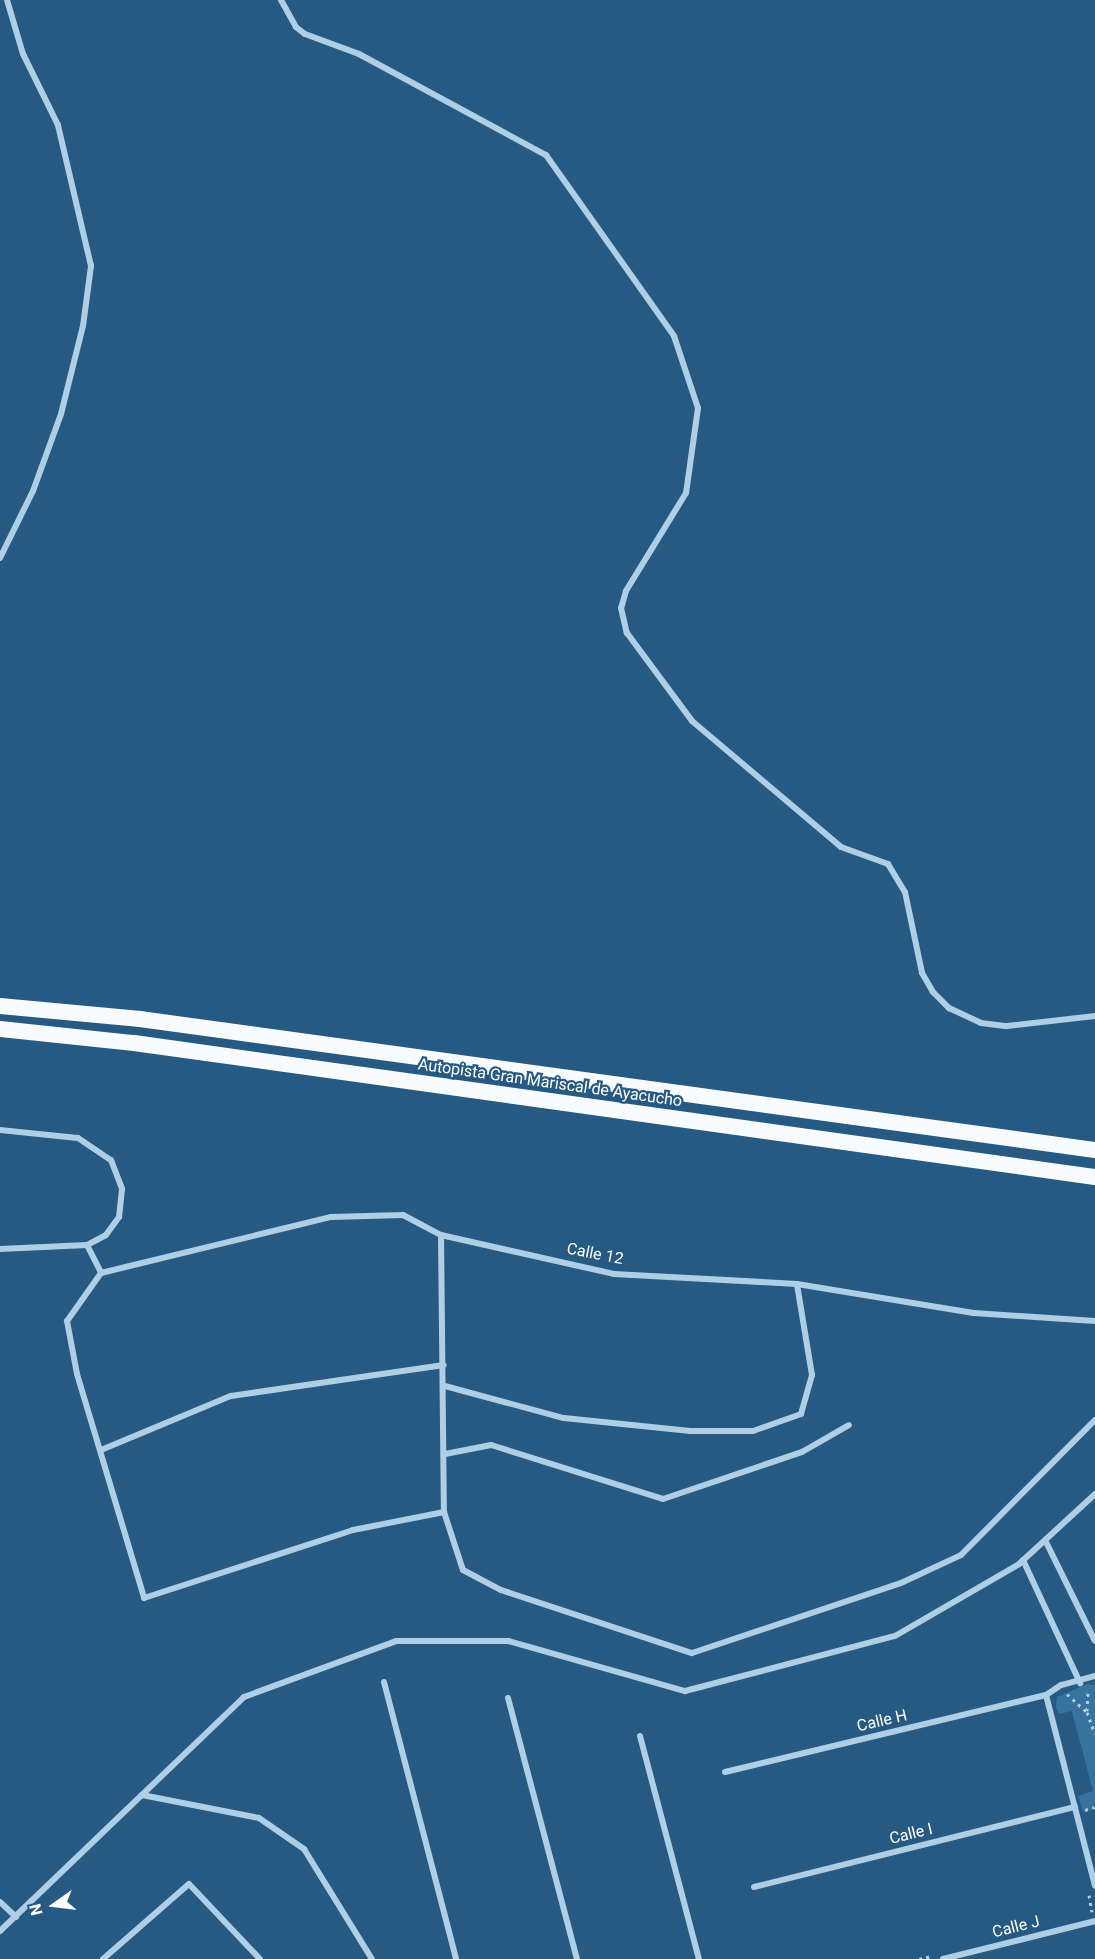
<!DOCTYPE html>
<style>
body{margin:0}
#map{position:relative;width:1095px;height:1959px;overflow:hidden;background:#265a82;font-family:Roboto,sans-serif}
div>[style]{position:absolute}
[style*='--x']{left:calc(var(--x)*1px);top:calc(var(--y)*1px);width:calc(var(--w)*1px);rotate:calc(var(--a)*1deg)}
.green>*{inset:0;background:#37739d}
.path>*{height:3px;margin-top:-1.5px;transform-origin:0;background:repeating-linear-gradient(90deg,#afcfe7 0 3px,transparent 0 7.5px)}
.minor>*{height:6px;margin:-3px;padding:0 3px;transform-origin:3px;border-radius:3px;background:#afcfe7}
.trunk>*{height:16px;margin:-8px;padding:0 8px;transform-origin:8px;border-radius:8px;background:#f8fbfe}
span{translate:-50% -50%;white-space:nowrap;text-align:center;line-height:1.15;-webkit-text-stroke:4.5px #265a82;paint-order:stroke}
.street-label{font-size:16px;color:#fff}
.north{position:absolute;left:24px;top:1875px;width:60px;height:60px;-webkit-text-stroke:4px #265a82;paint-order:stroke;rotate:256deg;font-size:16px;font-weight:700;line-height:24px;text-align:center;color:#fff}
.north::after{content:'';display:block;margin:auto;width:21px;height:27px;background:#fff;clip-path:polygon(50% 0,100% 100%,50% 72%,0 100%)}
</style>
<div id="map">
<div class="green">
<div style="clip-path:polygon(1087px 1684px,1095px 1685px,1095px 1809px,1083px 1812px,1078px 1796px,1093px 1791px,1072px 1711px,1059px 1714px,1056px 1707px,1057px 1697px)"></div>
</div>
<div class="path">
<div style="--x:1067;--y:1694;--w:27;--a:42"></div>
<div style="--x:1087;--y:1712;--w:23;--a:70"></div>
<div style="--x:1087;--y:1711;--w:20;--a:-87"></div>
<div style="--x:1085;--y:1810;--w:10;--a:-17"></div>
<div style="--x:1089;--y:1895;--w:17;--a:80"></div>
<div style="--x:919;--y:1959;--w:13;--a:-13"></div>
</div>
<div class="minor">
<div style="--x:281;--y:0;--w:31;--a:61"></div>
<div style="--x:296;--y:27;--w:11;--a:38"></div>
<div style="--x:305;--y:34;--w:58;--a:20.3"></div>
<div style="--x:359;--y:54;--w:213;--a:28.4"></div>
<div style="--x:546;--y:155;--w:222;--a:54.7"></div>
<div style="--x:674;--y:336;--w:76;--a:71.6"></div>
<div style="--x:698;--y:408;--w:86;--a:98"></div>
<div style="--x:686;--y:493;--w:115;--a:121.5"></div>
<div style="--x:626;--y:591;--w:18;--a:106"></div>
<div style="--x:621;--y:608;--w:26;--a:77"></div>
<div style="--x:627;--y:633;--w:109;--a:53.5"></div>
<div style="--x:692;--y:721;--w:195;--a:40.2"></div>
<div style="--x:841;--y:847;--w:50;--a:19.9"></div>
<div style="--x:888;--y:864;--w:33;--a:59"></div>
<div style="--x:905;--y:892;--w:83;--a:78.1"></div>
<div style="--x:922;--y:973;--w:22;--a:60"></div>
<div style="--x:933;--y:992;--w:23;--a:45"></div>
<div style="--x:949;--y:1008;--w:35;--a:25"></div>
<div style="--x:981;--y:1023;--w:26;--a:7"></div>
<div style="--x:1007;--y:1026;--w:89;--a:-6.5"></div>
<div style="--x:0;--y:558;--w:75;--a:-63.8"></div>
<div style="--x:33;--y:491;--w:82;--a:-70"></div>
<div style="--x:61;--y:414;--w:91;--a:-76"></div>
<div style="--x:83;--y:326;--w:61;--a:-82.4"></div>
<div style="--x:91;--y:266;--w:145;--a:-103.2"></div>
<div style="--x:58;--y:125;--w:79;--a:-116.2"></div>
<div style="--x:23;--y:54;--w:56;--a:-106.5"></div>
<div style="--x:0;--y:1130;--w:78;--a:5.9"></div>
<div style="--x:78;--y:1138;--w:40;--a:34"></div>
<div style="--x:111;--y:1160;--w:31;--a:69"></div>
<div style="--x:122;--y:1189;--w:28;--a:96"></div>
<div style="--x:119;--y:1217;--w:22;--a:126"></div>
<div style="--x:106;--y:1235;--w:21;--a:152"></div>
<div style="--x:441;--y:1235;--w:277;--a:89.4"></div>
<div style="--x:444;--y:1512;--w:61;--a:71.9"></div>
<div style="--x:463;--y:1570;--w:43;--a:27.8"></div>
<div style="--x:501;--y:1590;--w:201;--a:18.3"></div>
<div style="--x:692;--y:1653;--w:220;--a:-18.5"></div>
<div style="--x:901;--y:1583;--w:66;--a:-25"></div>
<div style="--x:961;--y:1555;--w:190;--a:-45.2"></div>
<div style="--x:0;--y:1249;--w:87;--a:-2.6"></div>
<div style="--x:87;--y:1245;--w:31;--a:63"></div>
<div style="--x:101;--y:1273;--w:237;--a:-13.7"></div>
<div style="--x:331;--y:1217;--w:72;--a:-1.6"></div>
<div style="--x:403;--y:1215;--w:43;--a:27.8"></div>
<div style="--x:441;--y:1235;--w:177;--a:12.7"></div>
<div style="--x:614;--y:1274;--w:183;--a:3.1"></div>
<div style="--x:797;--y:1284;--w:179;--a:9.3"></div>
<div style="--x:974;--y:1313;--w:121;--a:3.8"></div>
<div style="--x:101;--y:1273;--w:59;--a:125.3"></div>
<div style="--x:67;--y:1321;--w:54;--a:79.3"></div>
<div style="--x:77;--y:1374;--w:234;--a:73.3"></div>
<div style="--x:144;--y:1598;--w:220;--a:-18"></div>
<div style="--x:353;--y:1530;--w:93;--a:-11.2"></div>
<div style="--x:445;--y:1386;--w:123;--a:15.1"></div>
<div style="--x:564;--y:1418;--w:127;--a:5.9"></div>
<div style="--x:690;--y:1431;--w:63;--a:0"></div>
<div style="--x:753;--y:1431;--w:51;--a:-19.5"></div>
<div style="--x:801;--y:1414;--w:41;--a:-74.2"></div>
<div style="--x:812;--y:1375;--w:92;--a:-99.4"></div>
<div style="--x:101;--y:1450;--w:141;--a:-22.6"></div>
<div style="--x:231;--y:1396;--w:215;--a:-8.3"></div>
<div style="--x:445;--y:1454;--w:47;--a:-11.1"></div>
<div style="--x:491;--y:1445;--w:180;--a:17.4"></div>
<div style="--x:663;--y:1499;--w:147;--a:-18.7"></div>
<div style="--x:802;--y:1452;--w:54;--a:-29.9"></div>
<div style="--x:1046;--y:1542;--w:110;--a:63.7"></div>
<div style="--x:1023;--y:1560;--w:136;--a:65.1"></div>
<div style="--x:1095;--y:1676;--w:35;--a:165"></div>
<div style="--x:1061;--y:1685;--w:18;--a:146"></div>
<div style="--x:1046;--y:1695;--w:197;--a:75.6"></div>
<div style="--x:384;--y:1682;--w:286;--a:75.4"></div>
<div style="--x:508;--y:1698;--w:270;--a:75.2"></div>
<div style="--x:640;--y:1736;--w:231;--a:75.2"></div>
<div style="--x:725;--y:1772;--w:330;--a:-13.5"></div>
<div style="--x:142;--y:1795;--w:119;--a:11.1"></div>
<div style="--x:259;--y:1818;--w:55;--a:34.6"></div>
<div style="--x:304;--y:1849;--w:129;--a:58.3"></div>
<div style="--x:754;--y:1887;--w:331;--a:-14"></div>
<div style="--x:0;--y:1902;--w:22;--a:43"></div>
<div style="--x:0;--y:1931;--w:338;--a:-43.8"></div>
<div style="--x:244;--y:1697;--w:162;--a:-20.2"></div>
<div style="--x:396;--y:1641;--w:112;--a:0"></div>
<div style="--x:508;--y:1641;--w:184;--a:15.8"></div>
<div style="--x:685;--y:1691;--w:217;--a:-14.7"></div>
<div style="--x:895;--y:1636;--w:143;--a:-30.1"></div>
<div style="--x:1019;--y:1564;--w:103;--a:-42.6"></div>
<div style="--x:103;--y:1959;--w:114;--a:-41.1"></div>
<div style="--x:189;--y:1884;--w:103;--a:46.6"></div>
<div style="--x:943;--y:1959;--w:157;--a:-14"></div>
</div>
<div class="trunk">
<div style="--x:0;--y:1006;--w:141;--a:5.3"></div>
<div style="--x:140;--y:1019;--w:964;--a:7.81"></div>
<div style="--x:0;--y:1029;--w:135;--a:6"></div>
<div style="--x:134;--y:1043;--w:970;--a:7.94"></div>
</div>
<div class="street-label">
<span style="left:550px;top:1083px;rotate:8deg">Autopista Gran Mariscal de Ayacucho</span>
<span style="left:595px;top:1254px;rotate:11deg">Calle 12</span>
<span style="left:882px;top:1721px;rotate:-13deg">Calle H</span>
<span style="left:911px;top:1834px;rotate:-14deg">Calle I</span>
<span style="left:1016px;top:1927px;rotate:-14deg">Calle J</span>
</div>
<div class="north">N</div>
</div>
